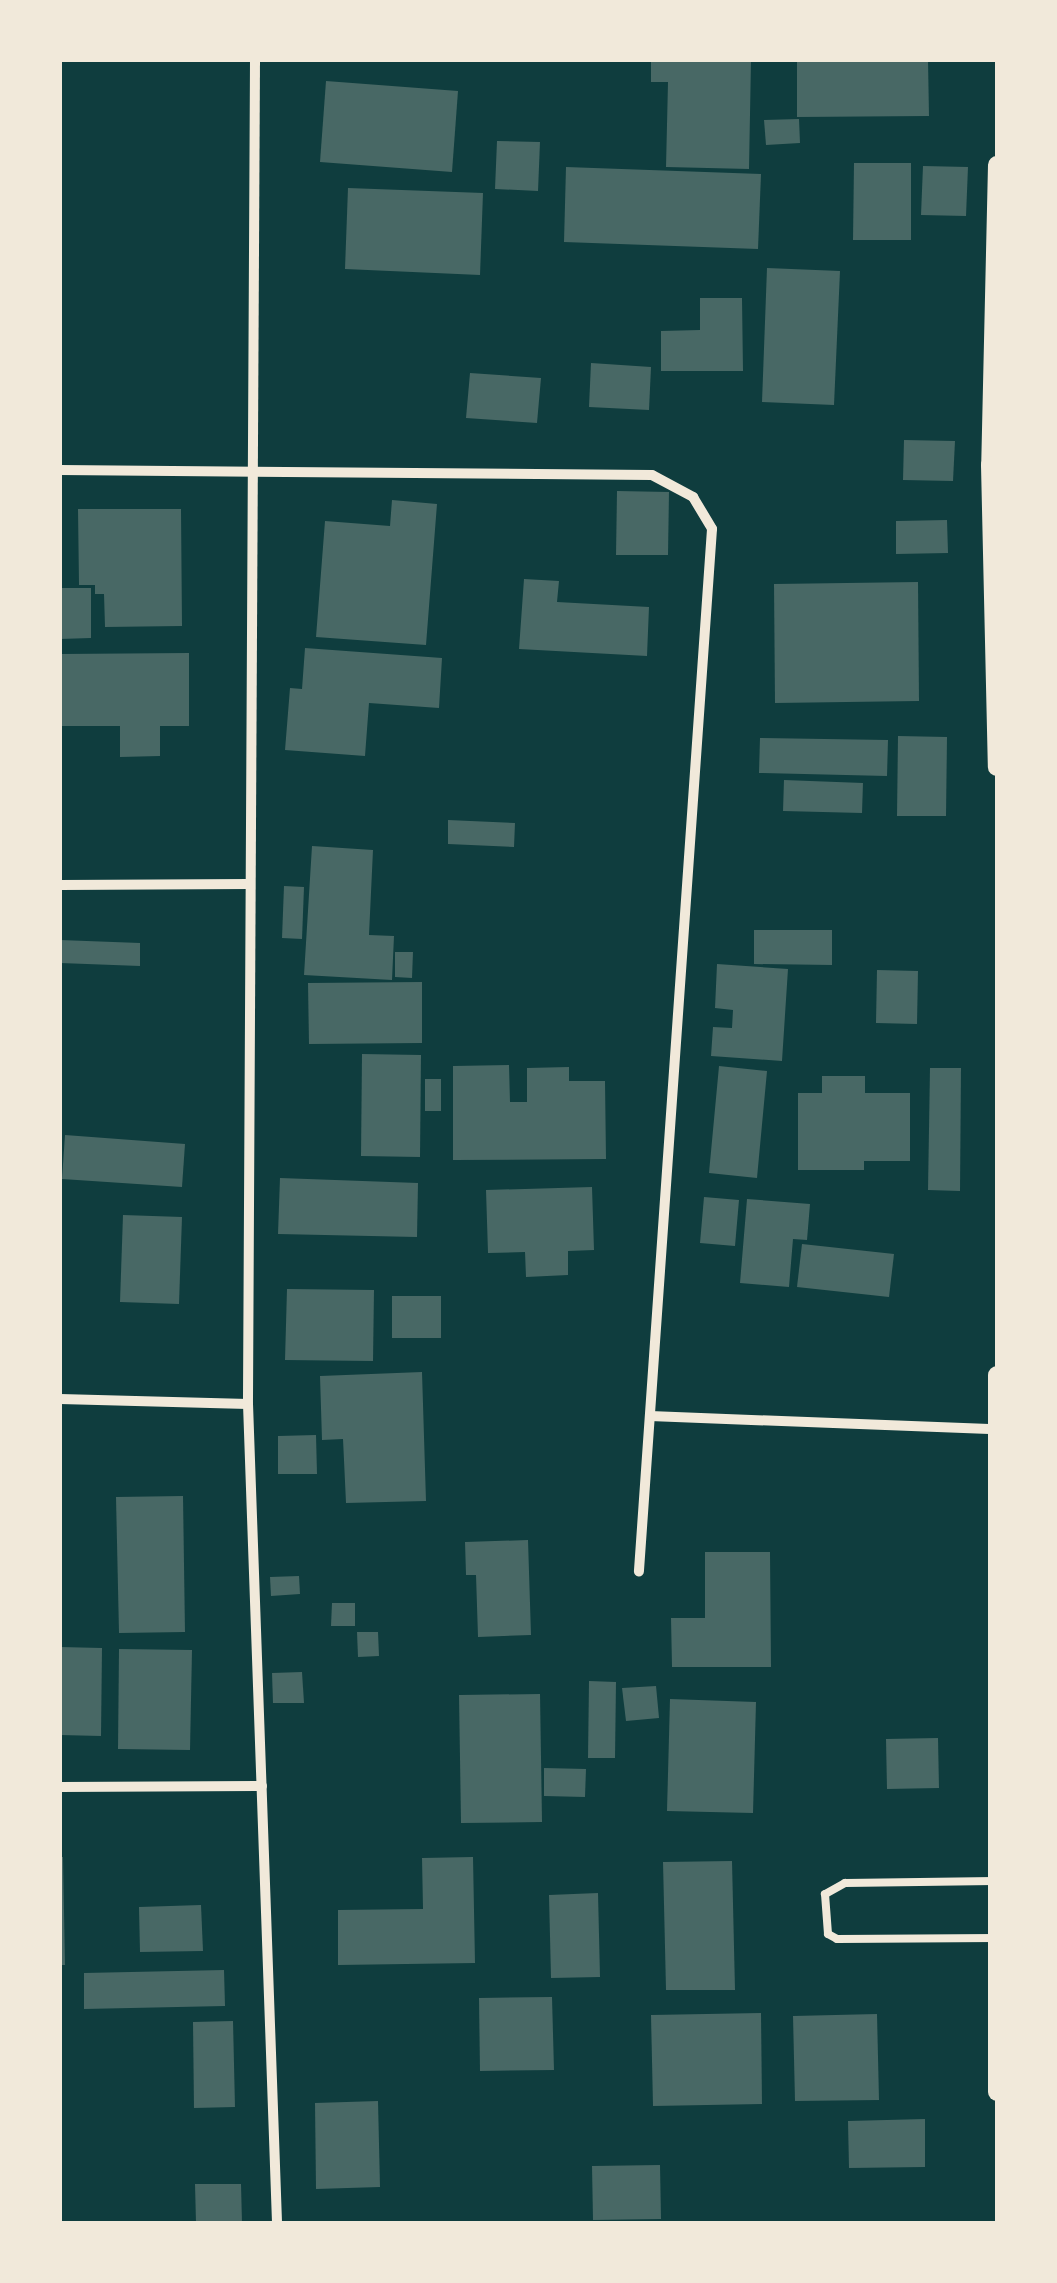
<!DOCTYPE html>
<style>
body{margin:0}
#map{position:relative;width:1057px;height:2283px;overflow:hidden;background:#0f3d3e;font-family:"Exo 2",sans-serif}
div>[style]{position:absolute}
[style*='--x']{left:calc(var(--x)*1px);top:calc(var(--y)*1px);width:calc(var(--w)*1px);rotate:calc(var(--a)*1deg)}
.building>*{inset:0;background:#486865}
.service>*{height:8px;margin:-4px;padding:0 4px;transform-origin:4px;border-radius:4px;background:#f1e9da}
.minor>*{height:10px;margin:-5px;padding:0 5px;transform-origin:5px;border-radius:5px;background:#f1e9da}
.tertiary>*{height:18px;margin:-9px;padding:0 9px;transform-origin:9px;border-radius:9px;background:#f1e9da}
span{translate:-50% -50%;white-space:nowrap;text-align:center;line-height:1.15;-webkit-text-stroke:9px #f1e9da;paint-order:stroke}
.frame{position:absolute;inset:0;border:62px solid #f1e9da;pointer-events:none}
</style>
<div id="map">
<div class="building">
<div style="clip-path:polygon(651px 60px,751px 60px,749px 169px,666px 167px,668px 82px,651px 82px)"></div>
<div style="clip-path:polygon(797px 60px,928px 60px,929px 116px,797px 117px)"></div>
<div style="clip-path:polygon(326px 81px,458px 91px,452px 172px,320px 162px)"></div>
<div style="clip-path:polygon(799px 119px,800px 143px,766px 145px,764px 120px)"></div>
<div style="clip-path:polygon(497px 141px,540px 142px,538px 191px,495px 189px)"></div>
<div style="clip-path:polygon(854px 163px,911px 163px,911px 240px,853px 240px)"></div>
<div style="clip-path:polygon(923px 166px,968px 167px,966px 216px,921px 215px)"></div>
<div style="clip-path:polygon(566px 167px,761px 174px,758px 249px,564px 242px)"></div>
<div style="clip-path:polygon(348px 188px,483px 193px,480px 275px,345px 269px)"></div>
<div style="clip-path:polygon(767px 268px,840px 271px,834px 405px,762px 402px)"></div>
<div style="clip-path:polygon(700px 298px,742px 298px,743px 371px,661px 371px,661px 331px,700px 330px)"></div>
<div style="clip-path:polygon(591px 363px,651px 367px,649px 410px,589px 407px)"></div>
<div style="clip-path:polygon(470px 373px,541px 378px,537px 423px,466px 418px)"></div>
<div style="clip-path:polygon(904px 440px,955px 441px,953px 481px,903px 480px)"></div>
<div style="clip-path:polygon(617px 491px,669px 492px,668px 555px,616px 555px)"></div>
<div style="clip-path:polygon(392px 500px,437px 504px,426px 645px,316px 637px,325px 521px,390px 526px)"></div>
<div style="clip-path:polygon(78px 509px,181px 509px,182px 626px,105px 627px,104px 594px,95px 594px,95px 585px,79px 585px)"></div>
<div style="clip-path:polygon(947px 520px,948px 553px,896px 554px,896px 521px)"></div>
<div style="clip-path:polygon(524px 579px,559px 581px,557px 602px,649px 607px,647px 656px,519px 649px)"></div>
<div style="clip-path:polygon(918px 582px,919px 701px,775px 703px,774px 584px)"></div>
<div style="clip-path:polygon(60px 588px,91px 588px,91px 638px,60px 639px)"></div>
<div style="clip-path:polygon(305px 648px,442px 658px,439px 708px,369px 703px,365px 756px,285px 750px,290px 688px,302px 689px)"></div>
<div style="clip-path:polygon(189px 653px,189px 726px,160px 726px,160px 756px,120px 757px,120px 726px,60px 726px,60px 654px)"></div>
<div style="clip-path:polygon(898px 736px,947px 737px,946px 816px,897px 816px)"></div>
<div style="clip-path:polygon(760px 738px,888px 740px,887px 776px,759px 773px)"></div>
<div style="clip-path:polygon(784px 780px,863px 783px,862px 813px,783px 811px)"></div>
<div style="clip-path:polygon(448px 820px,515px 823px,514px 847px,448px 844px)"></div>
<div style="clip-path:polygon(312px 846px,373px 850px,369px 935px,394px 936px,392px 980px,304px 975px)"></div>
<div style="clip-path:polygon(284px 886px,304px 887px,302px 939px,282px 938px)"></div>
<div style="clip-path:polygon(754px 930px,832px 930px,832px 965px,754px 964px)"></div>
<div style="clip-path:polygon(60px 940px,140px 943px,140px 966px,60px 963px)"></div>
<div style="clip-path:polygon(395px 952px,413px 952px,412px 978px,395px 977px)"></div>
<div style="clip-path:polygon(717px 964px,788px 969px,782px 1061px,711px 1056px,713px 1027px,732px 1028px,733px 1010px,715px 1008px)"></div>
<div style="clip-path:polygon(877px 970px,918px 971px,917px 1024px,876px 1023px)"></div>
<div style="clip-path:polygon(422px 982px,422px 1043px,309px 1044px,308px 983px)"></div>
<div style="clip-path:polygon(362px 1054px,421px 1055px,420px 1157px,361px 1156px)"></div>
<div style="clip-path:polygon(509px 1065px,510px 1102px,527px 1102px,527px 1068px,569px 1067px,569px 1081px,605px 1081px,606px 1159px,453px 1160px,453px 1066px)"></div>
<div style="clip-path:polygon(719px 1066px,767px 1071px,757px 1178px,709px 1173px)"></div>
<div style="clip-path:polygon(930px 1068px,961px 1068px,960px 1191px,928px 1190px)"></div>
<div style="clip-path:polygon(822px 1076px,865px 1076px,865px 1093px,910px 1093px,910px 1161px,864px 1161px,864px 1170px,798px 1170px,798px 1093px,822px 1093px)"></div>
<div style="clip-path:polygon(425px 1079px,441px 1079px,441px 1111px,425px 1111px)"></div>
<div style="clip-path:polygon(65px 1135px,185px 1144px,182px 1187px,62px 1179px)"></div>
<div style="clip-path:polygon(280px 1178px,418px 1183px,417px 1237px,278px 1234px)"></div>
<div style="clip-path:polygon(592px 1187px,594px 1250px,568px 1251px,568px 1275px,526px 1277px,525px 1252px,488px 1253px,486px 1190px)"></div>
<div style="clip-path:polygon(704px 1197px,739px 1200px,735px 1246px,700px 1243px)"></div>
<div style="clip-path:polygon(747px 1199px,810px 1204px,807px 1240px,793px 1239px,789px 1287px,740px 1283px)"></div>
<div style="clip-path:polygon(123px 1215px,182px 1217px,179px 1304px,120px 1302px)"></div>
<div style="clip-path:polygon(802px 1244px,894px 1254px,889px 1297px,797px 1287px)"></div>
<div style="clip-path:polygon(287px 1289px,374px 1290px,373px 1361px,285px 1360px)"></div>
<div style="clip-path:polygon(392px 1296px,441px 1296px,441px 1338px,392px 1338px)"></div>
<div style="clip-path:polygon(422px 1372px,426px 1501px,346px 1503px,343px 1439px,322px 1440px,320px 1376px)"></div>
<div style="clip-path:polygon(316px 1435px,317px 1474px,278px 1474px,278px 1436px)"></div>
<div style="clip-path:polygon(183px 1496px,185px 1632px,119px 1633px,116px 1497px)"></div>
<div style="clip-path:polygon(528px 1540px,531px 1635px,478px 1637px,476px 1575px,466px 1575px,465px 1542px)"></div>
<div style="clip-path:polygon(705px 1552px,770px 1552px,771px 1667px,672px 1667px,671px 1618px,705px 1618px)"></div>
<div style="clip-path:polygon(299px 1576px,300px 1594px,271px 1596px,270px 1577px)"></div>
<div style="clip-path:polygon(332px 1603px,355px 1603px,355px 1626px,331px 1626px)"></div>
<div style="clip-path:polygon(357px 1632px,378px 1632px,379px 1656px,358px 1657px)"></div>
<div style="clip-path:polygon(60px 1647px,102px 1648px,101px 1736px,60px 1735px)"></div>
<div style="clip-path:polygon(119px 1649px,192px 1650px,190px 1750px,118px 1749px)"></div>
<div style="clip-path:polygon(302px 1672px,304px 1703px,273px 1703px,272px 1673px)"></div>
<div style="clip-path:polygon(589px 1681px,616px 1682px,615px 1758px,588px 1758px)"></div>
<div style="clip-path:polygon(656px 1686px,659px 1718px,626px 1721px,622px 1688px)"></div>
<div style="clip-path:polygon(540px 1694px,542px 1822px,461px 1823px,459px 1695px)"></div>
<div style="clip-path:polygon(670px 1699px,756px 1702px,753px 1813px,667px 1811px)"></div>
<div style="clip-path:polygon(938px 1738px,939px 1788px,887px 1789px,886px 1739px)"></div>
<div style="clip-path:polygon(544px 1768px,586px 1769px,585px 1797px,544px 1796px)"></div>
<div style="clip-path:polygon(60px 1857px,63px 1857px,65px 1965px,60px 1965px)"></div>
<div style="clip-path:polygon(473px 1857px,475px 1963px,338px 1965px,338px 1910px,423px 1909px,422px 1858px)"></div>
<div style="clip-path:polygon(732px 1861px,735px 1990px,666px 1990px,663px 1862px)"></div>
<div style="clip-path:polygon(598px 1893px,600px 1977px,551px 1978px,549px 1895px)"></div>
<div style="clip-path:polygon(201px 1905px,203px 1951px,140px 1952px,139px 1907px)"></div>
<div style="clip-path:polygon(224px 1970px,225px 2006px,84px 2009px,84px 1973px)"></div>
<div style="clip-path:polygon(552px 1997px,554px 2070px,480px 2071px,479px 1998px)"></div>
<div style="clip-path:polygon(761px 2013px,762px 2104px,653px 2106px,651px 2015px)"></div>
<div style="clip-path:polygon(877px 2014px,879px 2100px,795px 2101px,793px 2016px)"></div>
<div style="clip-path:polygon(233px 2021px,235px 2107px,194px 2108px,193px 2022px)"></div>
<div style="clip-path:polygon(378px 2101px,380px 2187px,316px 2189px,315px 2103px)"></div>
<div style="clip-path:polygon(925px 2119px,925px 2167px,849px 2168px,848px 2121px)"></div>
<div style="clip-path:polygon(660px 2165px,661px 2219px,593px 2220px,592px 2166px)"></div>
<div style="clip-path:polygon(195px 2184px,241px 2184px,242px 2223px,196px 2223px)"></div>
</div>
<div class="service">
<div style="--x:994;--y:1881;--w:149;--a:179.2"></div>
<div style="--x:845;--y:1883;--w:23;--a:151"></div>
<div style="--x:825;--y:1894;--w:40;--a:85.7"></div>
<div style="--x:828;--y:1934;--w:10;--a:29"></div>
<div style="--x:837;--y:1939;--w:159;--a:-0.4"></div>
</div>
<div class="minor">
<div style="--x:255;--y:60;--w:1344;--a:90.3"></div>
<div style="--x:248;--y:1404;--w:820;--a:87.97"></div>
<div style="--x:60;--y:470;--w:592;--a:0.48"></div>
<div style="--x:652;--y:475;--w:47;--a:28.2"></div>
<div style="--x:693;--y:497;--w:37;--a:59"></div>
<div style="--x:712;--y:529;--w:1045;--a:94.01"></div>
<div style="--x:60;--y:885;--w:189;--a:-0.3"></div>
<div style="--x:60;--y:1399;--w:188;--a:1.5"></div>
<div style="--x:650;--y:1416;--w:346;--a:2.2"></div>
<div style="--x:60;--y:1787;--w:202;--a:-0.3"></div>
</div>
<div class="tertiary">
<div style="--x:997;--y:165;--w:300;--a:91.3"></div>
<div style="--x:990;--y:465;--w:302;--a:88.7"></div>
<div style="--x:997;--y:1375;--w:717;--a:90"></div>
</div>
<div class="frame"></div>
</div>
